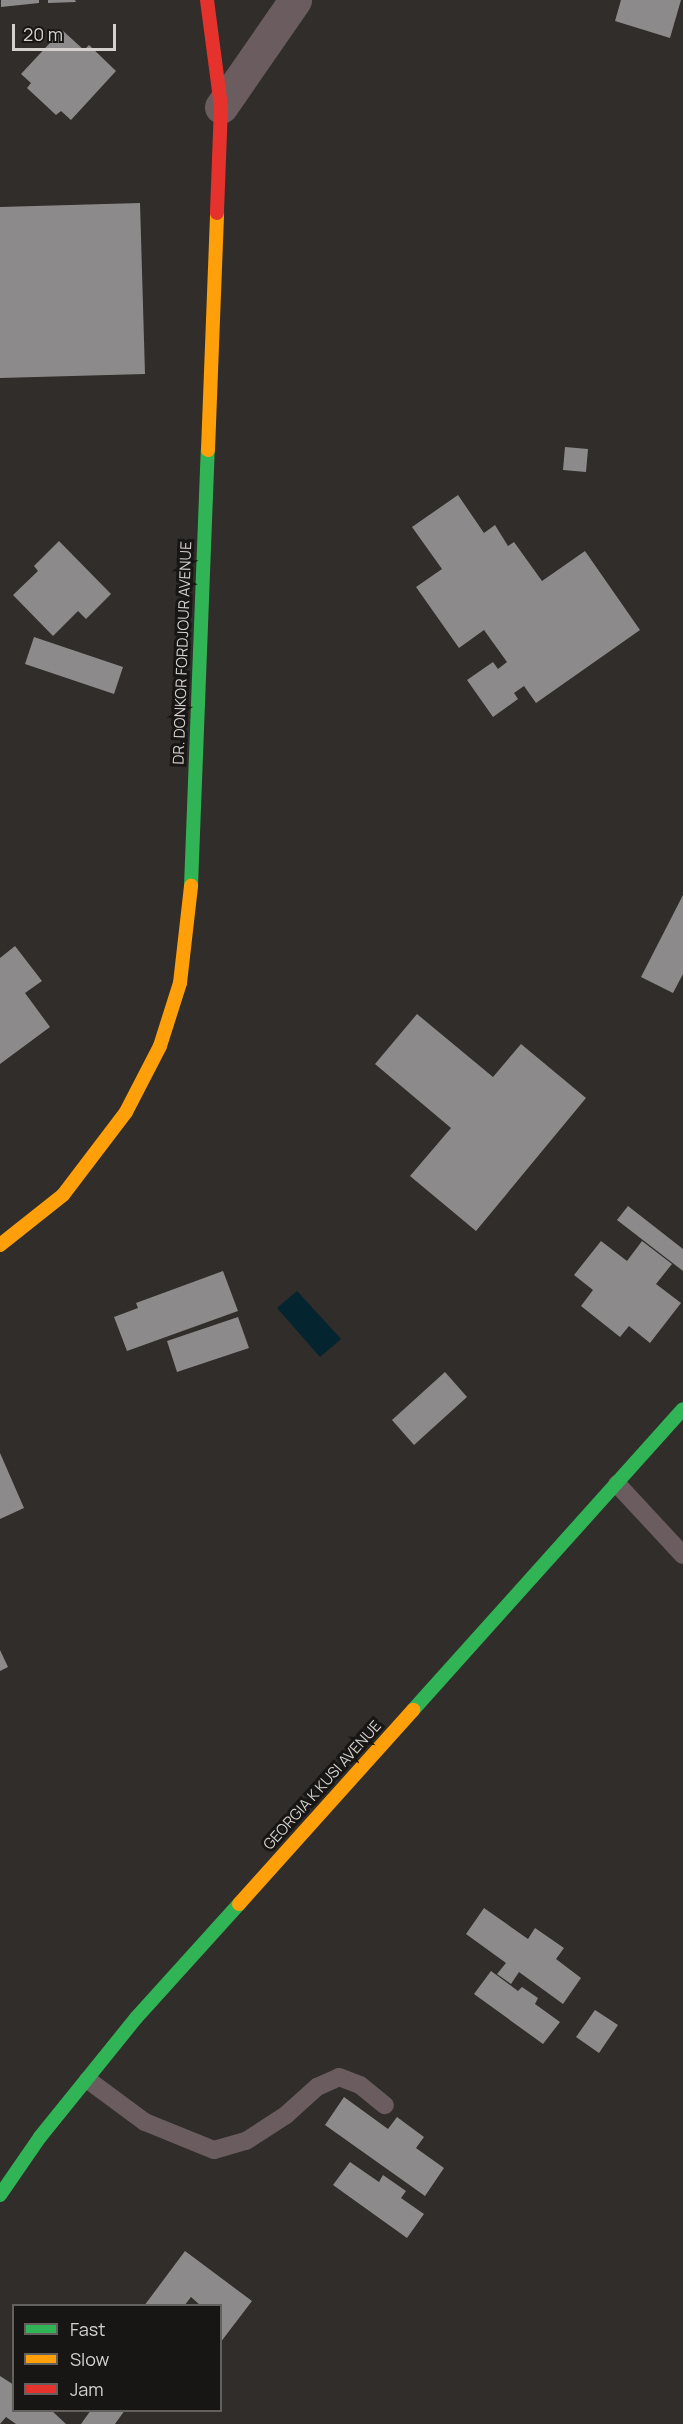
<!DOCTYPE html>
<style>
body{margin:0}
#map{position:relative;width:683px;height:2424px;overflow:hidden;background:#302d2a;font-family:Manrope,sans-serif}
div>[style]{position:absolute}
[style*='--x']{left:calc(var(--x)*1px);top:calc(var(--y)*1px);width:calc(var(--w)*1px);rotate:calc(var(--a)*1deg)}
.water>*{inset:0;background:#042430}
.building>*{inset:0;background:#8d8a8b}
.lane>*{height:18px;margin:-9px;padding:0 9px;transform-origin:9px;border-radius:9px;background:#6b5d5f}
.street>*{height:33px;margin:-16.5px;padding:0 16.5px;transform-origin:16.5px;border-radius:16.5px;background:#6b5d5f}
.fast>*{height:14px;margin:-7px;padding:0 7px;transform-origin:7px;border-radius:7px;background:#30b455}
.slow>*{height:14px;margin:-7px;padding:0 7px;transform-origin:7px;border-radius:7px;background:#ff9f0a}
.jam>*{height:14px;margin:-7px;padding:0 7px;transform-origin:7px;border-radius:7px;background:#e5322d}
span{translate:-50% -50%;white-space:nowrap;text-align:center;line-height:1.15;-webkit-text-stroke:6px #181614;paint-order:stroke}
.street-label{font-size:15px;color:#d4d0ce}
.legend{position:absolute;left:12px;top:2304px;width:210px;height:108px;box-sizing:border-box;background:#181614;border:2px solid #63605e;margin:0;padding:8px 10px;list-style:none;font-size:18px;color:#d4d0ce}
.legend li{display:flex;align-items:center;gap:12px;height:30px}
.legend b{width:30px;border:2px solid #63605e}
.scale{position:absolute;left:12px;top:24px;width:104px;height:27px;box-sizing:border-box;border:3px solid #d4d0ce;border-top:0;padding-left:8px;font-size:18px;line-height:21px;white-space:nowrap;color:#d4d0ce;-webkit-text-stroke:4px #181614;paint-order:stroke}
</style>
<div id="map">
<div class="water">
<div style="clip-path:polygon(297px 1291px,341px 1339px,320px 1357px,277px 1308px)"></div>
</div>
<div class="building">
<div style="clip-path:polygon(1px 0,39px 0,39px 3px,1px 7px)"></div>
<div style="clip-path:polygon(48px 0,75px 0,76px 2px,48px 3px)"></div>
<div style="clip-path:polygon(621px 0,681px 0,670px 38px,615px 21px)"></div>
<div style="clip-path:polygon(62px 30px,84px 50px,89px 45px,116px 71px,71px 120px,61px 111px,56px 115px,27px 88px,31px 83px,21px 74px)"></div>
<div style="clip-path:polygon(140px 203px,145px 374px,0 378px,0 207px)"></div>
<div style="clip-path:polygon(565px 447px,588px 449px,586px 472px,563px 470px)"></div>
<div style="clip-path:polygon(458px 495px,484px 533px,495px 525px,508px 546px,514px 542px,542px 581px,585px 551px,640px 630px,536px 703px,524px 686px,514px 693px,518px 699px,493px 717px,467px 680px,493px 662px,498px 669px,507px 662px,484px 630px,459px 648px,416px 587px,442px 569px,412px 527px)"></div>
<div style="clip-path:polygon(59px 541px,111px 594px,86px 619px,78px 611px,53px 636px,13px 595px,38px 571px,34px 566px)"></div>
<div style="clip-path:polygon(34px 637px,123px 667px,114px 694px,25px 664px)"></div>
<div style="clip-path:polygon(683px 895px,683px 974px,673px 993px,641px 977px)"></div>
<div style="clip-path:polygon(15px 946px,42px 981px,25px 993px,50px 1027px,0 1064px,0 958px)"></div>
<div style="clip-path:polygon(417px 1014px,493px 1077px,521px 1044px,586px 1098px,476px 1231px,410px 1176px,451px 1128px,375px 1064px)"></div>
<div style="clip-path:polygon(628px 1206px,683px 1249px,683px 1271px,617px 1220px)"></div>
<div style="clip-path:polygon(601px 1241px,627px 1261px,642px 1241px,672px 1264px,656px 1284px,681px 1303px,650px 1343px,629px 1326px,620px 1337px,581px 1306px,593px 1290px,574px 1275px)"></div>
<div style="clip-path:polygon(223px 1271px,238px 1311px,127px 1351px,114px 1317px,138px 1308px,136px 1303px)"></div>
<div style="clip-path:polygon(238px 1317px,249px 1348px,177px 1372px,167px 1341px)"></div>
<div style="clip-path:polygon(445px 1372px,467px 1397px,414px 1445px,392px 1420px)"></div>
<div style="clip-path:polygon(0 1453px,24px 1508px,0 1519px)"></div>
<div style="clip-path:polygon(0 1650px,8px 1667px,0 1671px)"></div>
<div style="clip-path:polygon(484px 1908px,528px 1939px,535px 1928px,564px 1948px,556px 1959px,581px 1978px,563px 2004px,519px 1972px,511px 1984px,497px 1974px,506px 1963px,466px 1934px)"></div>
<div style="clip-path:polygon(491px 1971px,518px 1991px,522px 1987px,538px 1998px,535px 2004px,560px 2022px,543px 2044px,474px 1994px)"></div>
<div style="clip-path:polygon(595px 2010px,618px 2025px,599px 2053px,576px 2037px)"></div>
<div style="clip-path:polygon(344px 2097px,388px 2129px,397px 2117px,424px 2137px,416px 2148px,444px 2168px,425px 2196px,325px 2125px)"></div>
<div style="clip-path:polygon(350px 2162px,379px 2182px,383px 2175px,406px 2191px,401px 2198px,424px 2214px,407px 2238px,333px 2185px)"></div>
<div style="clip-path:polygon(185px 2251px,252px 2301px,220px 2343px,220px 2306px,201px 2306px,191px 2297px,184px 2306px,144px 2306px)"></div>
<div style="clip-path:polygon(0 2376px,14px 2385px,14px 2410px,51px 2410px,66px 2424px,16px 2424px,6px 2417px,0 2424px)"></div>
<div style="clip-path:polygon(91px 2410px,125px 2410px,115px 2424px,81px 2424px)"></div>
</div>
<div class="lane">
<div style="--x:617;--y:1484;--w:97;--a:47.1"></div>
<div style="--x:88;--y:2080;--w:71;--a:36.4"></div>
<div style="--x:145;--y:2122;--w:74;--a:22.1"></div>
<div style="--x:214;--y:2150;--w:33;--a:-16"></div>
<div style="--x:246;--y:2141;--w:48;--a:-33"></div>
<div style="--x:286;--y:2115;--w:42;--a:-42.1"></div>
<div style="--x:317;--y:2087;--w:24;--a:-24"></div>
<div style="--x:339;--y:2077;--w:22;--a:21"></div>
<div style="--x:360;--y:2085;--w:32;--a:39"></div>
</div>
<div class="street">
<div style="--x:221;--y:107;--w:130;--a:-55.3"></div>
</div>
<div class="fast">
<div style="--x:191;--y:886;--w:436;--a:-87.8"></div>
<div style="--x:413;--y:1710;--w:404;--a:-48.1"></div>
<div style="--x:0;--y:2195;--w:70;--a:-55.4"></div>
<div style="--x:40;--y:2137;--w:153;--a:-51.1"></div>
<div style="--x:136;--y:2018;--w:154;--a:-47.9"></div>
</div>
<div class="slow">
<div style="--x:208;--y:450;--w:237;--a:-87.8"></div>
<div style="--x:0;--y:1245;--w:80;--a:-38.4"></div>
<div style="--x:63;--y:1195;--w:104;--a:-52.8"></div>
<div style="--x:126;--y:1112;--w:74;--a:-62.7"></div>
<div style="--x:160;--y:1046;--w:66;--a:-72.4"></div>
<div style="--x:180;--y:983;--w:98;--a:-83.5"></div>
<div style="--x:239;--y:1904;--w:261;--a:-48.1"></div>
</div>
<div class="jam">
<div style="--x:207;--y:0;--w:108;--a:82.5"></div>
<div style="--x:221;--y:107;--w:106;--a:92.2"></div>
</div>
<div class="street-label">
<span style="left:182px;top:653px;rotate:-88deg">DR. DONKOR FORDJOUR AVENUE</span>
<span style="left:322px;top:1785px;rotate:-48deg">GEORGIA K KUSI AVENUE</span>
</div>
<ul class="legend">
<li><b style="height:8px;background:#30b455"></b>Fast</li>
<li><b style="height:8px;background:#ff9f0a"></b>Slow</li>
<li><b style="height:8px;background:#e5322d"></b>Jam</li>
</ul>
<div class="scale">20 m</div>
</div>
